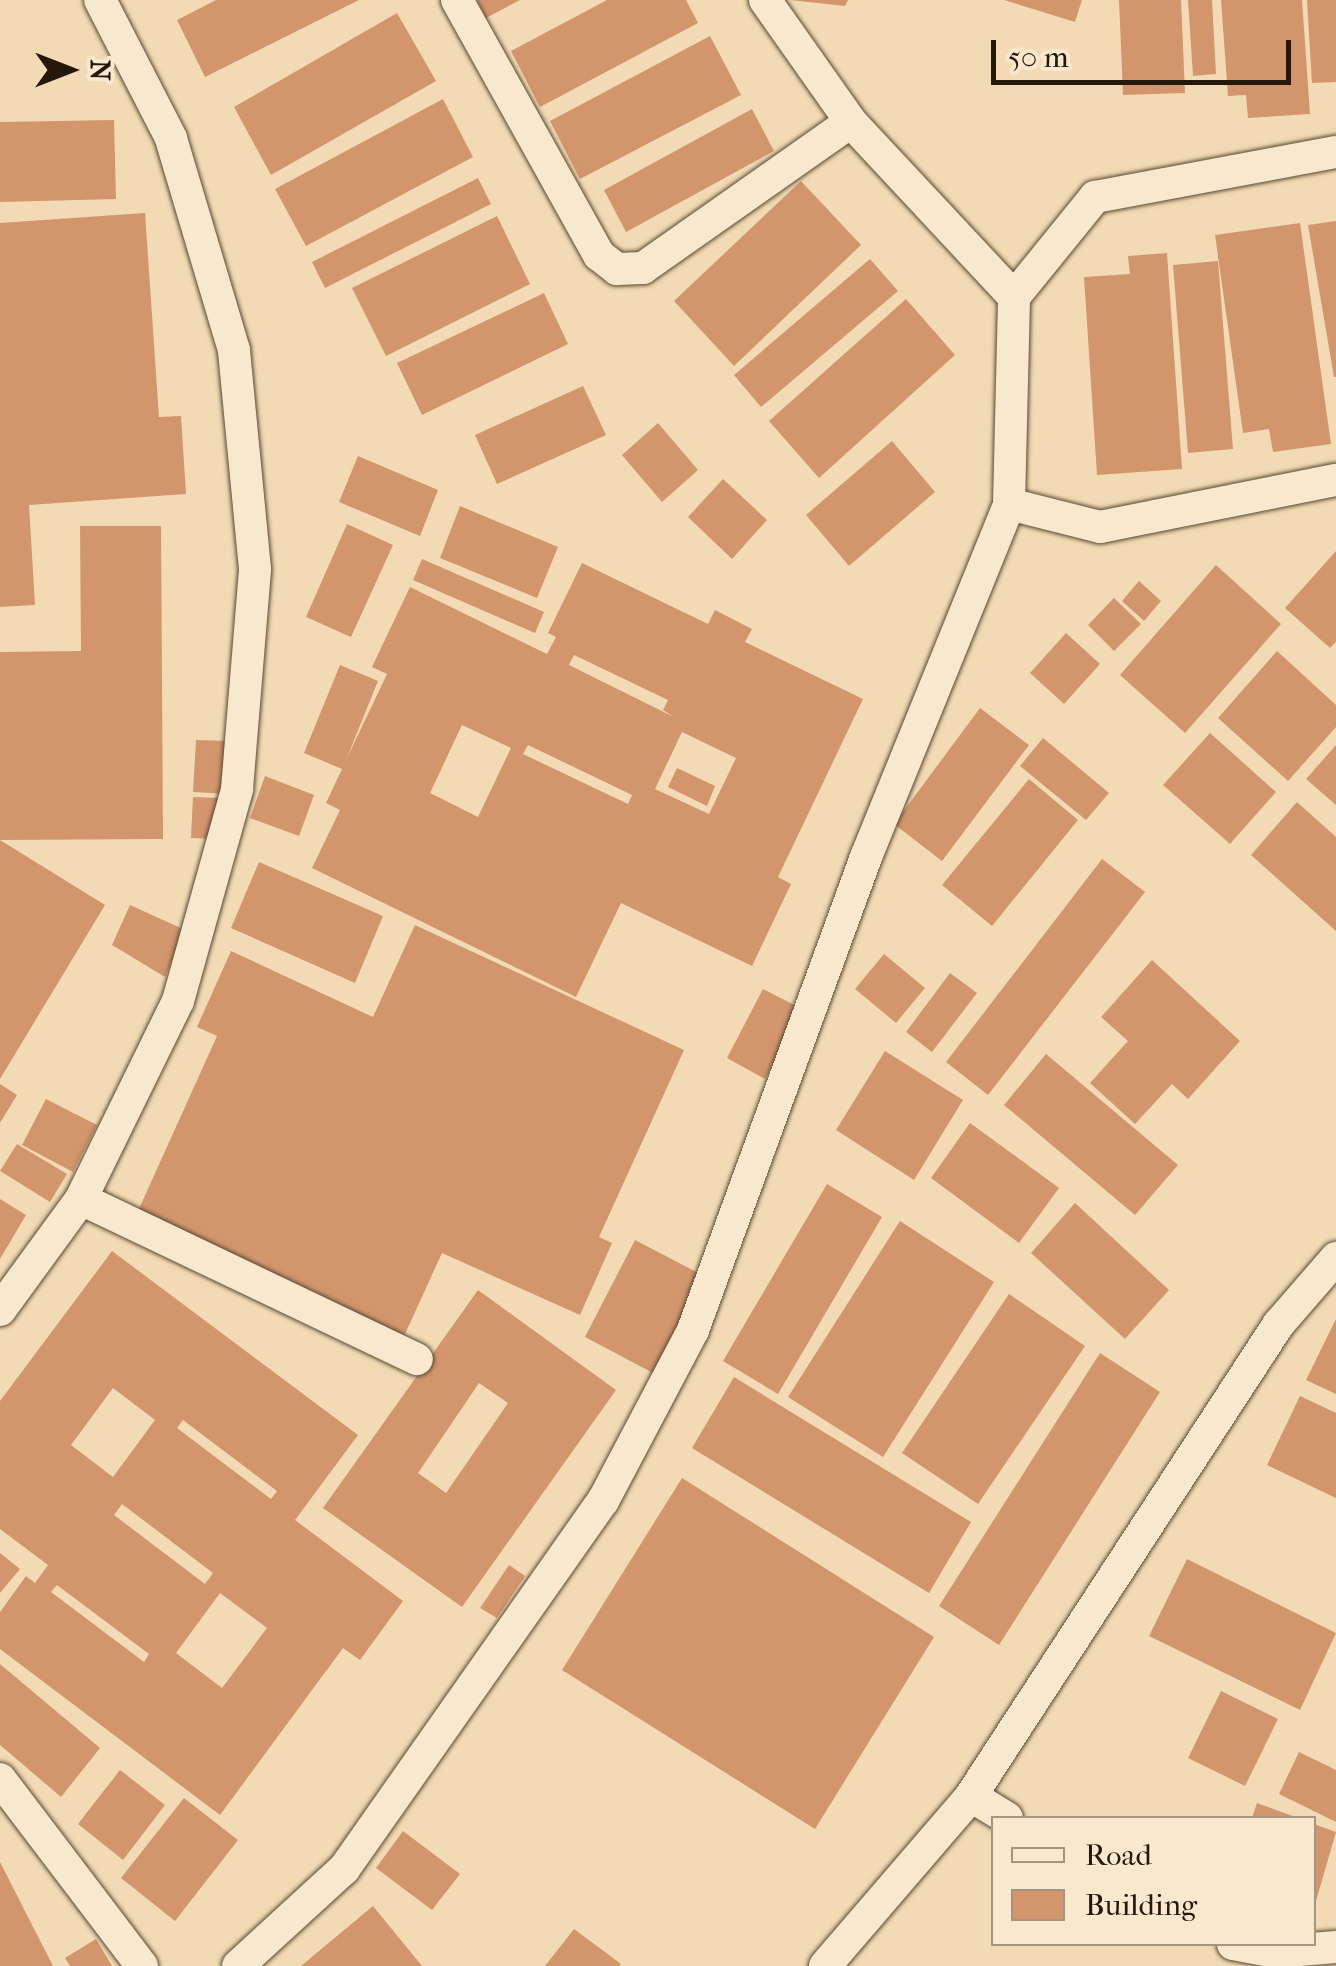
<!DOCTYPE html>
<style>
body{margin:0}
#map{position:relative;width:1336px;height:1966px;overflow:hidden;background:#f2dbb4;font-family:"IM FELL French Canon",serif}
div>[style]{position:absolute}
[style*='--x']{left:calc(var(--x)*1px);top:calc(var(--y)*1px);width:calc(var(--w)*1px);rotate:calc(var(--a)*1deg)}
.building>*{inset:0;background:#d3956c}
.roads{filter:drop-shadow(0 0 2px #584934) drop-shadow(0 0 2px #584934)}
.street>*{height:32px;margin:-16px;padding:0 16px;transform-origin:16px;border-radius:16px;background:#f7e8ce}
span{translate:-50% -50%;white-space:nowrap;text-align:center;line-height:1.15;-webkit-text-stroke:8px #f7e8ce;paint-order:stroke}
.legend{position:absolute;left:991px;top:1816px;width:325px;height:130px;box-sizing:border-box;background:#f7e8ce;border:2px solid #a39580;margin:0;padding:12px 18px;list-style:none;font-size:30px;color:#25180a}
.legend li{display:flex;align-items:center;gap:20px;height:50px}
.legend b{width:50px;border:2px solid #a39580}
.north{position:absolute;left:20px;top:20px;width:100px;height:100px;-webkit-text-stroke:8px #f7e8ce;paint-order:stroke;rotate:90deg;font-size:28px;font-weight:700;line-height:40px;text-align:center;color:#25180a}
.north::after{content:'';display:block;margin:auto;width:35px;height:45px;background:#25180a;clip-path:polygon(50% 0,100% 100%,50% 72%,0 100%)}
.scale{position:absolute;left:991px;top:40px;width:300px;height:45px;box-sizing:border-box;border:5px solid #25180a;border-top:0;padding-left:12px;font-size:30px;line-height:35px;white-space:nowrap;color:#25180a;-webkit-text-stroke:8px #f7e8ce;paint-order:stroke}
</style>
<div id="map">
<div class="building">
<div style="clip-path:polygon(216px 0,359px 0,205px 77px,177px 20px)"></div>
<div style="clip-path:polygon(477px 0,520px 0,486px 18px)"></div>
<div style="clip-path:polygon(607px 0,686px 0,698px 23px,540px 107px,511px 51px)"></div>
<div style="clip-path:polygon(790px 0,848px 0,845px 6px)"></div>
<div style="clip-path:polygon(1004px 0,1082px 0,1075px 22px)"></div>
<div style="clip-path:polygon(1119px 0,1181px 0,1185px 93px,1123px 95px)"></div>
<div style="clip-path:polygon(1188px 0,1212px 0,1216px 74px,1193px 76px)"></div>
<div style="clip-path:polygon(1221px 0,1302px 0,1310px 114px,1248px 118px,1246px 95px,1228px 96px)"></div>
<div style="clip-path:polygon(1307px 0,1336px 0,1336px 82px,1312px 83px)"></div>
<div style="clip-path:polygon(397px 13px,436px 81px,271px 175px,234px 107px)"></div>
<div style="clip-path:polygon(710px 36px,741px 95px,580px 179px,550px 121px)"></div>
<div style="clip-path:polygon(443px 99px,473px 157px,306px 246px,275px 189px)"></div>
<div style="clip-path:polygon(752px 109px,774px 151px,626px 232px,604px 190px)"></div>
<div style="clip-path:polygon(114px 120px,116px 199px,0 202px,0 122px)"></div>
<div style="clip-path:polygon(478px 178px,491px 204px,325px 288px,312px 262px)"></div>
<div style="clip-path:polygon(801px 181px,861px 245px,734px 366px,674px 301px)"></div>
<div style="clip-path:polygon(145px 213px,159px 417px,181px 416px,186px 494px,29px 505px,35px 605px,0 607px,0 223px)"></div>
<div style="clip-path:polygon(497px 216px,530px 284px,386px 356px,352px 288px)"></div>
<div style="clip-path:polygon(1336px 221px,1336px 377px,1334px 377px,1308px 225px)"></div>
<div style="clip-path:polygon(1300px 223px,1331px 444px,1273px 452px,1269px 429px,1243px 433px,1215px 235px)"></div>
<div style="clip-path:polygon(1167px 253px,1182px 469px,1097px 475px,1084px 277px,1130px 274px,1128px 256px)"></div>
<div style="clip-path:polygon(870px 259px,898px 291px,761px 407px,734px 375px)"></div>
<div style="clip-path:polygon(1218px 261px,1233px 449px,1188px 453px,1173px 265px)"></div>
<div style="clip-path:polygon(544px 293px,568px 344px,422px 415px,397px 363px)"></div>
<div style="clip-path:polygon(906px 299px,955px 355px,819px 478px,769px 421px)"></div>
<div style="clip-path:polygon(583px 386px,606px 435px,497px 484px,475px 435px)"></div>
<div style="clip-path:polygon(658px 423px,698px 470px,662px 502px,622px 455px)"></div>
<div style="clip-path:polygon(892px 441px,935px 492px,849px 566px,806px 515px)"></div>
<div style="clip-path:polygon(358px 456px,438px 490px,420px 536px,339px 502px)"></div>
<div style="clip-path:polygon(723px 479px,767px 520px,732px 559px,688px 517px)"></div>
<div style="clip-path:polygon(460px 506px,558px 547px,537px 598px,440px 558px)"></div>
<div style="clip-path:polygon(347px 524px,393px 545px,351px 637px,306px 617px)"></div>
<div style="clip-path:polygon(80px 526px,161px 526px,163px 839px,0 840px,0 652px,81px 651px)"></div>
<div style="clip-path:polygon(1336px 551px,1336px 642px,1330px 648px,1285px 608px)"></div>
<div style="clip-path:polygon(422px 559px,544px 612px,535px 633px,413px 580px)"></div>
<div style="clip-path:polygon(evenodd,582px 563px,708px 624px,715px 610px,752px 629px,745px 642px,863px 699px,778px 877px,791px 884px,752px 966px,621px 903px,576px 997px,312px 868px,340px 810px,326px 803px,342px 769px,304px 753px,340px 665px,378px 681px,346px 760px,387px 674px,372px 667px,410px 587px,547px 654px,556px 637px,548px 633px,582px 563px,574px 655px,668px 700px,663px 710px,674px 717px,569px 665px,574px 655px,582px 563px,462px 725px,511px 748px,478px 817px,430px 793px,462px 725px,582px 563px,682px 732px,736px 758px,709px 814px,655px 789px,682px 732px,582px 563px,528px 745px,632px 795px,628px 804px,523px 754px,528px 745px)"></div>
<div style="clip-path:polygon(1216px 565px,1281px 624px,1185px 733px,1120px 675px)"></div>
<div style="clip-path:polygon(1139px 581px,1161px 601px,1144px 621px,1122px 601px)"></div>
<div style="clip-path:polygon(1114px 598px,1141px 624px,1114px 651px,1088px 625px)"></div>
<div style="clip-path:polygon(1066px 633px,1100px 664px,1064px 704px,1030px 673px)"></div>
<div style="clip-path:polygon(1277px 651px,1336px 705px,1336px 727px,1288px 781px,1218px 718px)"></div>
<div style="clip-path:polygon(980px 708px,1029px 745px,942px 861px,894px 824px)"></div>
<div style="clip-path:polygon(1210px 733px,1276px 792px,1230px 844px,1163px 785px)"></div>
<div style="clip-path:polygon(1043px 738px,1109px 793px,1086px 820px,1020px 766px)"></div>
<div style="clip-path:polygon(196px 740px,230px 741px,228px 794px,193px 792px)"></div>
<div style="clip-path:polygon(1336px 745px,1336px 805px,1306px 779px)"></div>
<div style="clip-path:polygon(677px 768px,715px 786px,707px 806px,668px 787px)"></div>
<div style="clip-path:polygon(265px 776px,314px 795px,299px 836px,250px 818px)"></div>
<div style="clip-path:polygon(1029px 779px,1078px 820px,992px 926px,942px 885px)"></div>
<div style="clip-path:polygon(193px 797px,221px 798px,220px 839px,191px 838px)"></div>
<div style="clip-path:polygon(1297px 802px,1336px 837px,1336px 931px,1251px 855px)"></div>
<div style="clip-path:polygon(0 840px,105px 905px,0 1079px)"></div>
<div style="clip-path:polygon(1102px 859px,1145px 892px,988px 1095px,946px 1062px)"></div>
<div style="clip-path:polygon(259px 862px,383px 916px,355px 983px,231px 928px)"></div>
<div style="clip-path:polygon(130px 905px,185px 930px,165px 977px,112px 945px)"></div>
<div style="clip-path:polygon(415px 925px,684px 1050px,599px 1237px,612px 1243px,580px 1315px,442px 1253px,400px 1345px,133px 1222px,217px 1036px,197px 1027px,231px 951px,373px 1017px)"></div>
<div style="clip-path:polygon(884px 954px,925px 988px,896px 1023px,855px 989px)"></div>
<div style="clip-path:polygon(1152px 960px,1240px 1041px,1188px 1099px,1172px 1084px,1135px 1124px,1090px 1083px,1128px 1041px,1101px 1017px)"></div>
<div style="clip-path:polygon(950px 973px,977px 993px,932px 1052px,906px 1032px)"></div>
<div style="clip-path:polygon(763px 989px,802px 1009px,765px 1079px,727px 1058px)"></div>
<div style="clip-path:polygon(885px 1051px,963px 1100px,914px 1180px,836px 1130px)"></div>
<div style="clip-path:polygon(1046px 1054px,1178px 1165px,1135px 1215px,1004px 1105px)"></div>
<div style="clip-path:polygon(0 1084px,17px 1095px,0 1123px)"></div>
<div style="clip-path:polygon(46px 1099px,97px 1125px,73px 1172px,22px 1145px)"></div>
<div style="clip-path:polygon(970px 1123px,1059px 1188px,1019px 1243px,931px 1178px)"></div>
<div style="clip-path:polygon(17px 1144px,67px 1174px,50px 1202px,0 1171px)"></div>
<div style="clip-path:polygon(827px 1184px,882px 1217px,778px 1394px,723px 1361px)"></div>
<div style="clip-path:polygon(0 1199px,26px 1215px,0 1259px)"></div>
<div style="clip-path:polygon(1075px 1203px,1169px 1290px,1125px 1339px,1031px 1253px)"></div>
<div style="clip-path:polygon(900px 1221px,994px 1282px,883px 1457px,788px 1397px)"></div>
<div style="clip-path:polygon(635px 1240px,704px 1276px,653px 1373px,585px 1337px)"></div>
<div style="clip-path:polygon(evenodd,112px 1251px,358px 1435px,295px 1520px,403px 1601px,360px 1660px,343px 1648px,220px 1815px,0 1649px,0 1612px,26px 1576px,35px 1583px,48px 1565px,0 1529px,0 1401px,112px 1251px,113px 1388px,155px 1420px,113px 1477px,71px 1445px,113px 1388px,112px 1251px,183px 1420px,277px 1491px,271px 1499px,177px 1428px,183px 1420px,112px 1251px,122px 1504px,213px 1573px,205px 1584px,114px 1515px,122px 1504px,112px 1251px,57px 1585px,149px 1654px,144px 1662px,51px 1592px,57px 1585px,112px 1251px,220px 1593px,267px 1628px,222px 1688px,176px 1653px,220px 1593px)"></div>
<div style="clip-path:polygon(evenodd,478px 1290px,616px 1390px,462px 1607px,323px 1508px,478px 1290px,479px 1383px,508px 1403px,446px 1493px,418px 1473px,479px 1383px)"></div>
<div style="clip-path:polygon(1009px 1294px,1085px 1346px,978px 1504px,902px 1453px)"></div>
<div style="clip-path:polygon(1336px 1319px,1336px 1394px,1306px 1380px)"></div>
<div style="clip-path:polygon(1100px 1353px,1160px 1392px,999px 1645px,939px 1606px)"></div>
<div style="clip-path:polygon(734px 1377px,971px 1522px,929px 1593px,692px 1448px)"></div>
<div style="clip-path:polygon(1300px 1396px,1336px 1413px,1336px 1498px,1267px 1465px)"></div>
<div style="clip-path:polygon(682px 1478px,934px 1637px,815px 1829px,562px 1670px)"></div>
<div style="clip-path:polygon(0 1553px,20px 1569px,0 1593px)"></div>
<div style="clip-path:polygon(1187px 1559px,1336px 1633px,1300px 1710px,1149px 1636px)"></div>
<div style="clip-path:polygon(509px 1565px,525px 1576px,497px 1618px,480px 1608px)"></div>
<div style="clip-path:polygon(0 1664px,100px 1748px,61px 1797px,0 1745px)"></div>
<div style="clip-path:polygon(1221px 1691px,1278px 1719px,1245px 1786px,1188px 1758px)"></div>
<div style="clip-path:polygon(1299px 1752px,1336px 1770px,1336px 1822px,1279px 1794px)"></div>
<div style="clip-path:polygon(120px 1770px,165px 1805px,123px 1860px,78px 1824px)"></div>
<div style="clip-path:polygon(184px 1798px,238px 1840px,175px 1921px,121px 1878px)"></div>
<div style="clip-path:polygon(1257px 1803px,1298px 1818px,1252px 1818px)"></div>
<div style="clip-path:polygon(1314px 1824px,1336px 1832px,1314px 1908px)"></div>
<div style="clip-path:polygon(403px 1831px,460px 1874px,432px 1910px,376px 1868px)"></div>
<div style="clip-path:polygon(0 1862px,53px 1966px,0 1966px)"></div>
<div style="clip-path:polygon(373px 1906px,422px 1966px,301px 1966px)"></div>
<div style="clip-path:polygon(574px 1929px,621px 1964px,619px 1966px,545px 1966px)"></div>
<div style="clip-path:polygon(96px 1939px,112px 1966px,70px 1966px,65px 1958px)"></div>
</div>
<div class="roads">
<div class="street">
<div style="--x:457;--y:0;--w:292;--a:60.9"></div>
<div style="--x:599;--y:255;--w:23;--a:38"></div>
<div style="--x:617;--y:269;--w:26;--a:-2"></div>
<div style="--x:643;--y:268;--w:254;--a:-35.1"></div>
<div style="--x:765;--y:0;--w:149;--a:54.8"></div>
<div style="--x:851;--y:122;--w:239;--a:47"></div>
<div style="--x:1009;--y:504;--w:94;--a:14.2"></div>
<div style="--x:1100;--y:527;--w:241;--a:-11.3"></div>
<div style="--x:81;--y:1199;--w:372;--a:25.5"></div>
<div style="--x:0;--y:1310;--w:137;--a:-53.9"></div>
<div style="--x:81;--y:1199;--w:220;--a:-63.9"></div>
<div style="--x:178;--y:1001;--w:220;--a:-74.4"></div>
<div style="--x:237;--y:789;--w:221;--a:-85.3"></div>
<div style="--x:255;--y:569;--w:220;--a:-95.5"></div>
<div style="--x:234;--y:350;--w:221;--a:-106.6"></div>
<div style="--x:171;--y:138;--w:155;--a:-117.2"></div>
<div style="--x:0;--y:1779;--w:235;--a:52.8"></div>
<div style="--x:971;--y:1796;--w:42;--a:31.4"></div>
<div style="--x:1233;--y:1944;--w:43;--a:10.8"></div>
<div style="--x:1275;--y:1952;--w:61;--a:-4.7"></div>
<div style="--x:238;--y:1966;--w:144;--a:-42.5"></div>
<div style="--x:344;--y:1869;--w:450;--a:-54.9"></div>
<div style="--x:603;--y:1501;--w:193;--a:-62.2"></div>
<div style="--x:693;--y:1330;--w:504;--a:-69.91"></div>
<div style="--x:866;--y:857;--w:381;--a:-67.9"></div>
<div style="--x:1009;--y:504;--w:207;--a:-88.6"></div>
<div style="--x:1014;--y:297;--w:129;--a:-51"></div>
<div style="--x:1095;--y:197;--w:245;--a:-10.6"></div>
<div style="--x:825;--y:1966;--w:224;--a:-49.3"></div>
<div style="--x:971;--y:1796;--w:562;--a:-56.9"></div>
<div style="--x:1278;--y:1325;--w:89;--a:-49.1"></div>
</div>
</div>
<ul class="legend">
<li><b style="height:12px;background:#f7e8ce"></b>Road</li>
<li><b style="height:28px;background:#d3956c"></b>Building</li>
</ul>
<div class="north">N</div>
<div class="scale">50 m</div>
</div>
